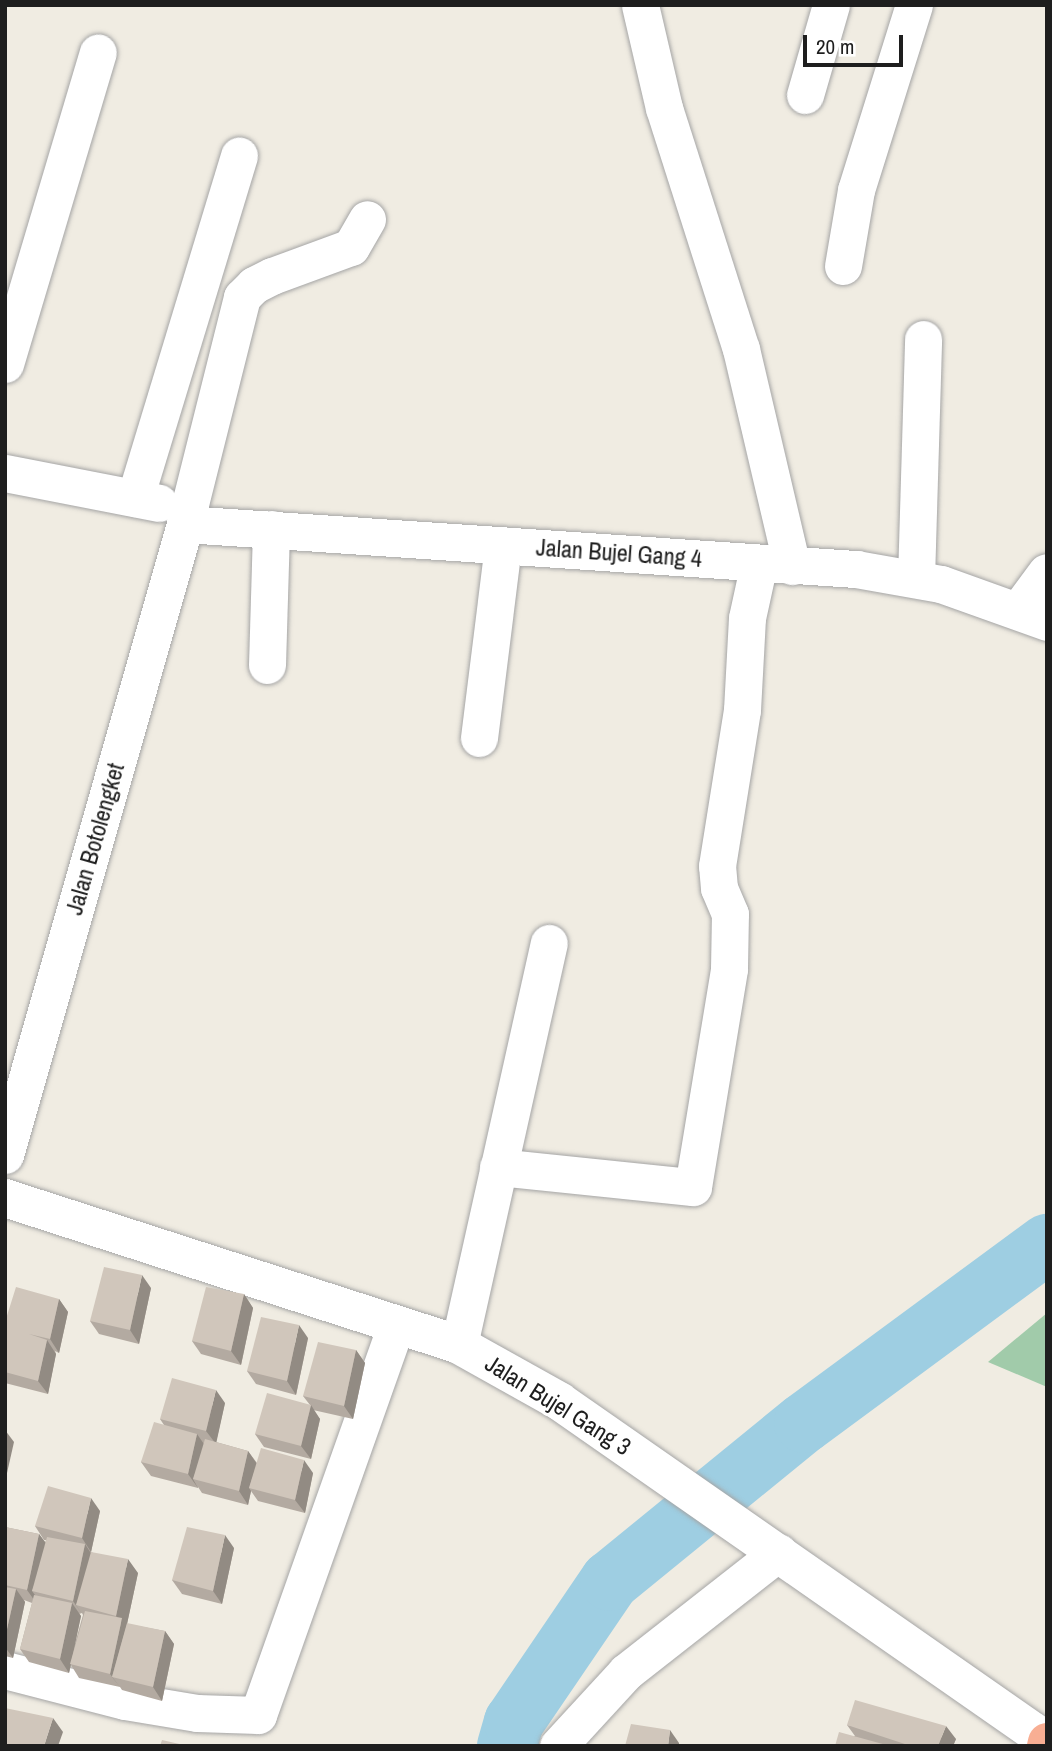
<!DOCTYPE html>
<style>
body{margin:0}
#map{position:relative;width:1052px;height:1751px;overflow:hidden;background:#f0ece2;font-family:"Archivo Narrow",sans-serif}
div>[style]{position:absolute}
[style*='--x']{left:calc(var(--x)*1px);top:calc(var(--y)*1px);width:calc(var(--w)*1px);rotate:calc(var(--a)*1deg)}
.cemetery>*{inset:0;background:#a1cbaa}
.river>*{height:60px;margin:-30px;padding:0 30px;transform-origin:30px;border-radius:30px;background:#9ecee2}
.roads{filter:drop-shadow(0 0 2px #a5a5a5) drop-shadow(0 0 2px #a5a5a5)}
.minor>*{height:37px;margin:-18.5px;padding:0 18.5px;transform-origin:18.5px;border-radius:18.5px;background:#fff}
.tertiary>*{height:38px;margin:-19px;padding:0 19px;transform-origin:19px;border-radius:19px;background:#fff}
.trunk>*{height:38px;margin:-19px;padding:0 19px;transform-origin:19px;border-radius:19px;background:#f8ae93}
.wall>*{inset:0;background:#b3aaa1}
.shaded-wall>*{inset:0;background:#928b83}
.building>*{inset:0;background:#d0c6bb}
span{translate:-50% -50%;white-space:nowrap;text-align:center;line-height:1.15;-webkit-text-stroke:6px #fff;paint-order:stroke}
.street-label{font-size:24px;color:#1e1e1e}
.frame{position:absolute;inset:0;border:7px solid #1e1e1e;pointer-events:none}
.scale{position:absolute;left:803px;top:35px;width:100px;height:32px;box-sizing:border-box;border:4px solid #1e1e1e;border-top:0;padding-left:9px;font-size:21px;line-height:24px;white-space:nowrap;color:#1e1e1e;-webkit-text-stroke:5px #fff;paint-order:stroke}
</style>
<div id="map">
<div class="cemetery">
<div style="clip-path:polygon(1047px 1313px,1047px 1387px,988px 1362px)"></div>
</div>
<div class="river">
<div style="--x:507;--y:1746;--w:25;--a:-74"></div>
<div style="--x:514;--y:1722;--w:171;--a:-55.8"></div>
<div style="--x:610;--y:1581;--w:250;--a:-39.2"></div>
<div style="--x:804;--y:1423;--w:302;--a:-36.4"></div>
</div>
<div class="roads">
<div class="minor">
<div style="--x:640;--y:5;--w:106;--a:76.9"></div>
<div style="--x:664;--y:108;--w:253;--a:72.3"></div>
<div style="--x:741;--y:349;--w:223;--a:76.8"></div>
<div style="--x:805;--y:95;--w:94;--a:-73.9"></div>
<div style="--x:843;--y:266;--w:77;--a:-80.3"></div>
<div style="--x:856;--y:190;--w:194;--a:-72.6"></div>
<div style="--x:5;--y:364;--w:325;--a:-73.4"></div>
<div style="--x:5;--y:473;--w:157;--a:11"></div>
<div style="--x:135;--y:498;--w:358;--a:-73.1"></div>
<div style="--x:185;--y:524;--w:673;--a:3.84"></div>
<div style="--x:856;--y:569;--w:86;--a:10"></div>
<div style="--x:941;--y:584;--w:113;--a:19.7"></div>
<div style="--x:916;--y:579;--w:240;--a:-88.3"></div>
<div style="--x:267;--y:665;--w:136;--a:-88.3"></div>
<div style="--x:479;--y:738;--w:194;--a:-82.9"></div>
<div style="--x:5;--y:1155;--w:656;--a:-74.08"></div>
<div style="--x:185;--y:524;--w:234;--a:-75.9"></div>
<div style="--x:242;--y:297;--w:17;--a:-45"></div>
<div style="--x:254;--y:285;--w:20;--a:-27"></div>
<div style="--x:272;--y:276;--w:84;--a:-20.2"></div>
<div style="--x:351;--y:247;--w:32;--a:-60"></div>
<div style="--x:498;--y:1167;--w:196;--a:5.9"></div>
<div style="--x:693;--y:1187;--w:221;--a:-80.6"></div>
<div style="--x:729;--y:969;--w:55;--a:-89"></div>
<div style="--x:730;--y:914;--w:28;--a:-113"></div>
<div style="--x:719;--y:888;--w:22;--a:-95"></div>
<div style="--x:717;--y:866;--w:158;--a:-80.9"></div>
<div style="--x:742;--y:710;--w:92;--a:-86.9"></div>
<div style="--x:747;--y:618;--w:56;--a:-77.7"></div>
<div style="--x:459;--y:1345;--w:412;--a:-77.4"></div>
<div style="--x:5;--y:1670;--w:124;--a:14.5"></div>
<div style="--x:125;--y:1701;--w:73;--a:9.5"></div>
<div style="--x:197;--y:1713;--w:61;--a:1.9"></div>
<div style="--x:258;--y:1715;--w:414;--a:-70.5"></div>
<div style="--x:558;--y:1746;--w:100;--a:-47.4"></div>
<div style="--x:626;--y:1672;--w:194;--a:-38.1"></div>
</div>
<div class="tertiary">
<div style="--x:1019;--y:611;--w:47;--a:-53.6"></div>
<div style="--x:5;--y:1198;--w:477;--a:17.9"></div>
<div style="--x:459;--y:1345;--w:115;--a:29.2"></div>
<div style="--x:559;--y:1401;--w:595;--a:34.87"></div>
</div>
<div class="trunk">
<div style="--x:1046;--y:1746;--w:4;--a:-76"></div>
</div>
</div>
<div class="wall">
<div style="clip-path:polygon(151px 1288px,139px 1344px,99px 1334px,90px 1321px)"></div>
<div style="clip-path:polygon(244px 1294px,253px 1308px,241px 1365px,201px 1354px,192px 1341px)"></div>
<div style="clip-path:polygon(59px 1299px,68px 1312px,59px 1353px,55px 1351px,56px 1354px,48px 1394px,5px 1383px,5px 1322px)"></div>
<div style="clip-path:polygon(308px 1338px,296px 1395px,256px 1384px,247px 1371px)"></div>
<div style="clip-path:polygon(356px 1350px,365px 1363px,353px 1419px,313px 1410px,320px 1419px,311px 1459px,264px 1447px,255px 1434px,310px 1405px,303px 1396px)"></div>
<div style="clip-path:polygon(225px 1403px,216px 1442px,248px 1451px,257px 1463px,313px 1473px,305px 1513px,258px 1501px,251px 1491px,248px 1505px,202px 1493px,198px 1487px,198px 1488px,151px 1476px,141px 1462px,164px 1425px,160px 1419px)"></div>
<div style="clip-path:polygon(evenodd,100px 1511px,91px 1552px,138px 1573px,127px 1624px,165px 1631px,174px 1644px,162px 1701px,122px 1690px,120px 1687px,79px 1678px,71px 1665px,69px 1673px,29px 1662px,20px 1649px,32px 1603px,24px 1600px,25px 1602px,13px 1658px,5px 1656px,5px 1527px,39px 1534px,45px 1543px,46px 1540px,44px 1540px,35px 1526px,100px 1511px,82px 1613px,83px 1615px,74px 1647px,81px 1616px,79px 1614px,82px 1613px)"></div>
<div style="clip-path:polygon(234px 1548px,222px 1604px,182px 1594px,172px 1580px)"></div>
<div style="clip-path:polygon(847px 1725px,956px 1739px,953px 1746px,835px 1746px,855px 1736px)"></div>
</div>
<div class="shaded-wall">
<div style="clip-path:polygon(142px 1275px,151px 1288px,139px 1344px,130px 1330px)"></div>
<div style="clip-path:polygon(244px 1294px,253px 1308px,241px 1365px,231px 1351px)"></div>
<div style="clip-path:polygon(59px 1299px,68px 1312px,59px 1353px,50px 1339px)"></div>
<div style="clip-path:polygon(299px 1325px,308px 1338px,296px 1395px,287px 1381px)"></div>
<div style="clip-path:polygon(47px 1340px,56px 1354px,48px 1394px,38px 1381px)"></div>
<div style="clip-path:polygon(356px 1350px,365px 1363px,353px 1419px,344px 1406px)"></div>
<div style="clip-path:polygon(216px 1390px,225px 1403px,216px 1444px,206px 1431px)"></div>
<div style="clip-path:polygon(311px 1405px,320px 1419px,311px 1459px,301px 1446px)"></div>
<div style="clip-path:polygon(5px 1430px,14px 1442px,5px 1482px)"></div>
<div style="clip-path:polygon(197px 1434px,206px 1447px,193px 1479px,198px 1488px,188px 1474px)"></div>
<div style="clip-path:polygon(248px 1451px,257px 1464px,249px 1488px,251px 1491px,248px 1505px,239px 1491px)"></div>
<div style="clip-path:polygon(304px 1460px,313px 1473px,305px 1513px,295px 1500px)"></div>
<div style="clip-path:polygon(91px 1498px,100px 1511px,91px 1552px,82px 1538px)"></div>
<div style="clip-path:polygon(39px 1534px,49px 1547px,32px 1591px,38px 1599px,37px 1604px,27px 1590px)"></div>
<div style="clip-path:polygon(225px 1535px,234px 1548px,222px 1604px,213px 1591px)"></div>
<div style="clip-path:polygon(85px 1544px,94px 1558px,76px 1605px,82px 1614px,73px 1601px)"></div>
<div style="clip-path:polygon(128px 1559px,138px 1573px,127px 1624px,112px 1677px,120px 1687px,110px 1674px,121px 1623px,116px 1616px)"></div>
<div style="clip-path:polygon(16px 1589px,25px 1602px,13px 1658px,5px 1647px,5px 1638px)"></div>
<div style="clip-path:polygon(72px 1603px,81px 1616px,69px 1673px,60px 1659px)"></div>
<div style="clip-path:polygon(165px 1631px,174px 1644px,162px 1701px,153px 1687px)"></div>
<div style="clip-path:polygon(53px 1718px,63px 1732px,58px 1746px,44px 1746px)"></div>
<div style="clip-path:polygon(946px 1726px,956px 1739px,953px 1746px,938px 1746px)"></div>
<div style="clip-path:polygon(670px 1730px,679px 1743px,679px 1746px,668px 1746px)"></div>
</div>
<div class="building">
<div style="clip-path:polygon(104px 1267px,142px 1275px,130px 1330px,90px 1321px)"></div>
<div style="clip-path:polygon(16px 1287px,59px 1299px,50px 1339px,29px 1334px,47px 1340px,38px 1381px,5px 1372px,5px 1322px)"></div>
<div style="clip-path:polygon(206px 1287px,244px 1294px,231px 1351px,192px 1341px)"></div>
<div style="clip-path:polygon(261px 1317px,299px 1325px,287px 1381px,247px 1371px)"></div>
<div style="clip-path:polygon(318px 1342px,356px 1350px,344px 1406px,303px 1396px)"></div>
<div style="clip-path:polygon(172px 1378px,216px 1390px,206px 1431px,160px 1419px)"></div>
<div style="clip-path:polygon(267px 1393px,311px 1405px,301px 1446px,255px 1434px)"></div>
<div style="clip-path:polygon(154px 1422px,197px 1434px,188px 1474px,141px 1462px)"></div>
<div style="clip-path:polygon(205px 1439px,248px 1451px,239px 1491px,193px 1479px)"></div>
<div style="clip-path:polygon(261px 1448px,304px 1460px,295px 1500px,249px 1488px)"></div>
<div style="clip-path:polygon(48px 1486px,91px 1498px,82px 1538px,35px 1526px)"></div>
<div style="clip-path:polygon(5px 1527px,39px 1534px,27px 1590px,5px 1585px)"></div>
<div style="clip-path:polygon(187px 1527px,225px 1535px,213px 1591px,172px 1580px)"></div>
<div style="clip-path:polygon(47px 1537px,85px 1544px,73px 1601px,32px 1591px)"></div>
<div style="clip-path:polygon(91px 1552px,128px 1559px,116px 1616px,76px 1605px)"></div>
<div style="clip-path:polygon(5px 1587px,16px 1589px,5px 1638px)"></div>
<div style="clip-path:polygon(34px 1595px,72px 1603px,60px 1659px,20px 1649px)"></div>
<div style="clip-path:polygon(85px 1611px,122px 1618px,110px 1674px,70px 1664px)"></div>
<div style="clip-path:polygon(127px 1623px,165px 1631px,153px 1687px,112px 1677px)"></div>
<div style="clip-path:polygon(855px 1700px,946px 1726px,938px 1746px,911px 1746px,847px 1725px)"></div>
<div style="clip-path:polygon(5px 1708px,53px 1718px,44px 1746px,5px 1746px)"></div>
<div style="clip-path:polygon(631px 1724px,670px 1730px,668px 1746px,625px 1746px)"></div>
<div style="clip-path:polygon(839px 1732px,890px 1746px,835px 1746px)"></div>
<div style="clip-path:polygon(162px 1740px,188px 1746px,160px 1746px)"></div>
</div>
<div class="street-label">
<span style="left:619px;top:553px;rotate:4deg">Jalan Bujel Gang 4</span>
<span style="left:95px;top:839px;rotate:-74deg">Jalan Botolengket</span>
<span style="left:558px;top:1405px;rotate:32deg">Jalan Bujel Gang 3</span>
</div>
<div class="frame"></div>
<div class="scale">20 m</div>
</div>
